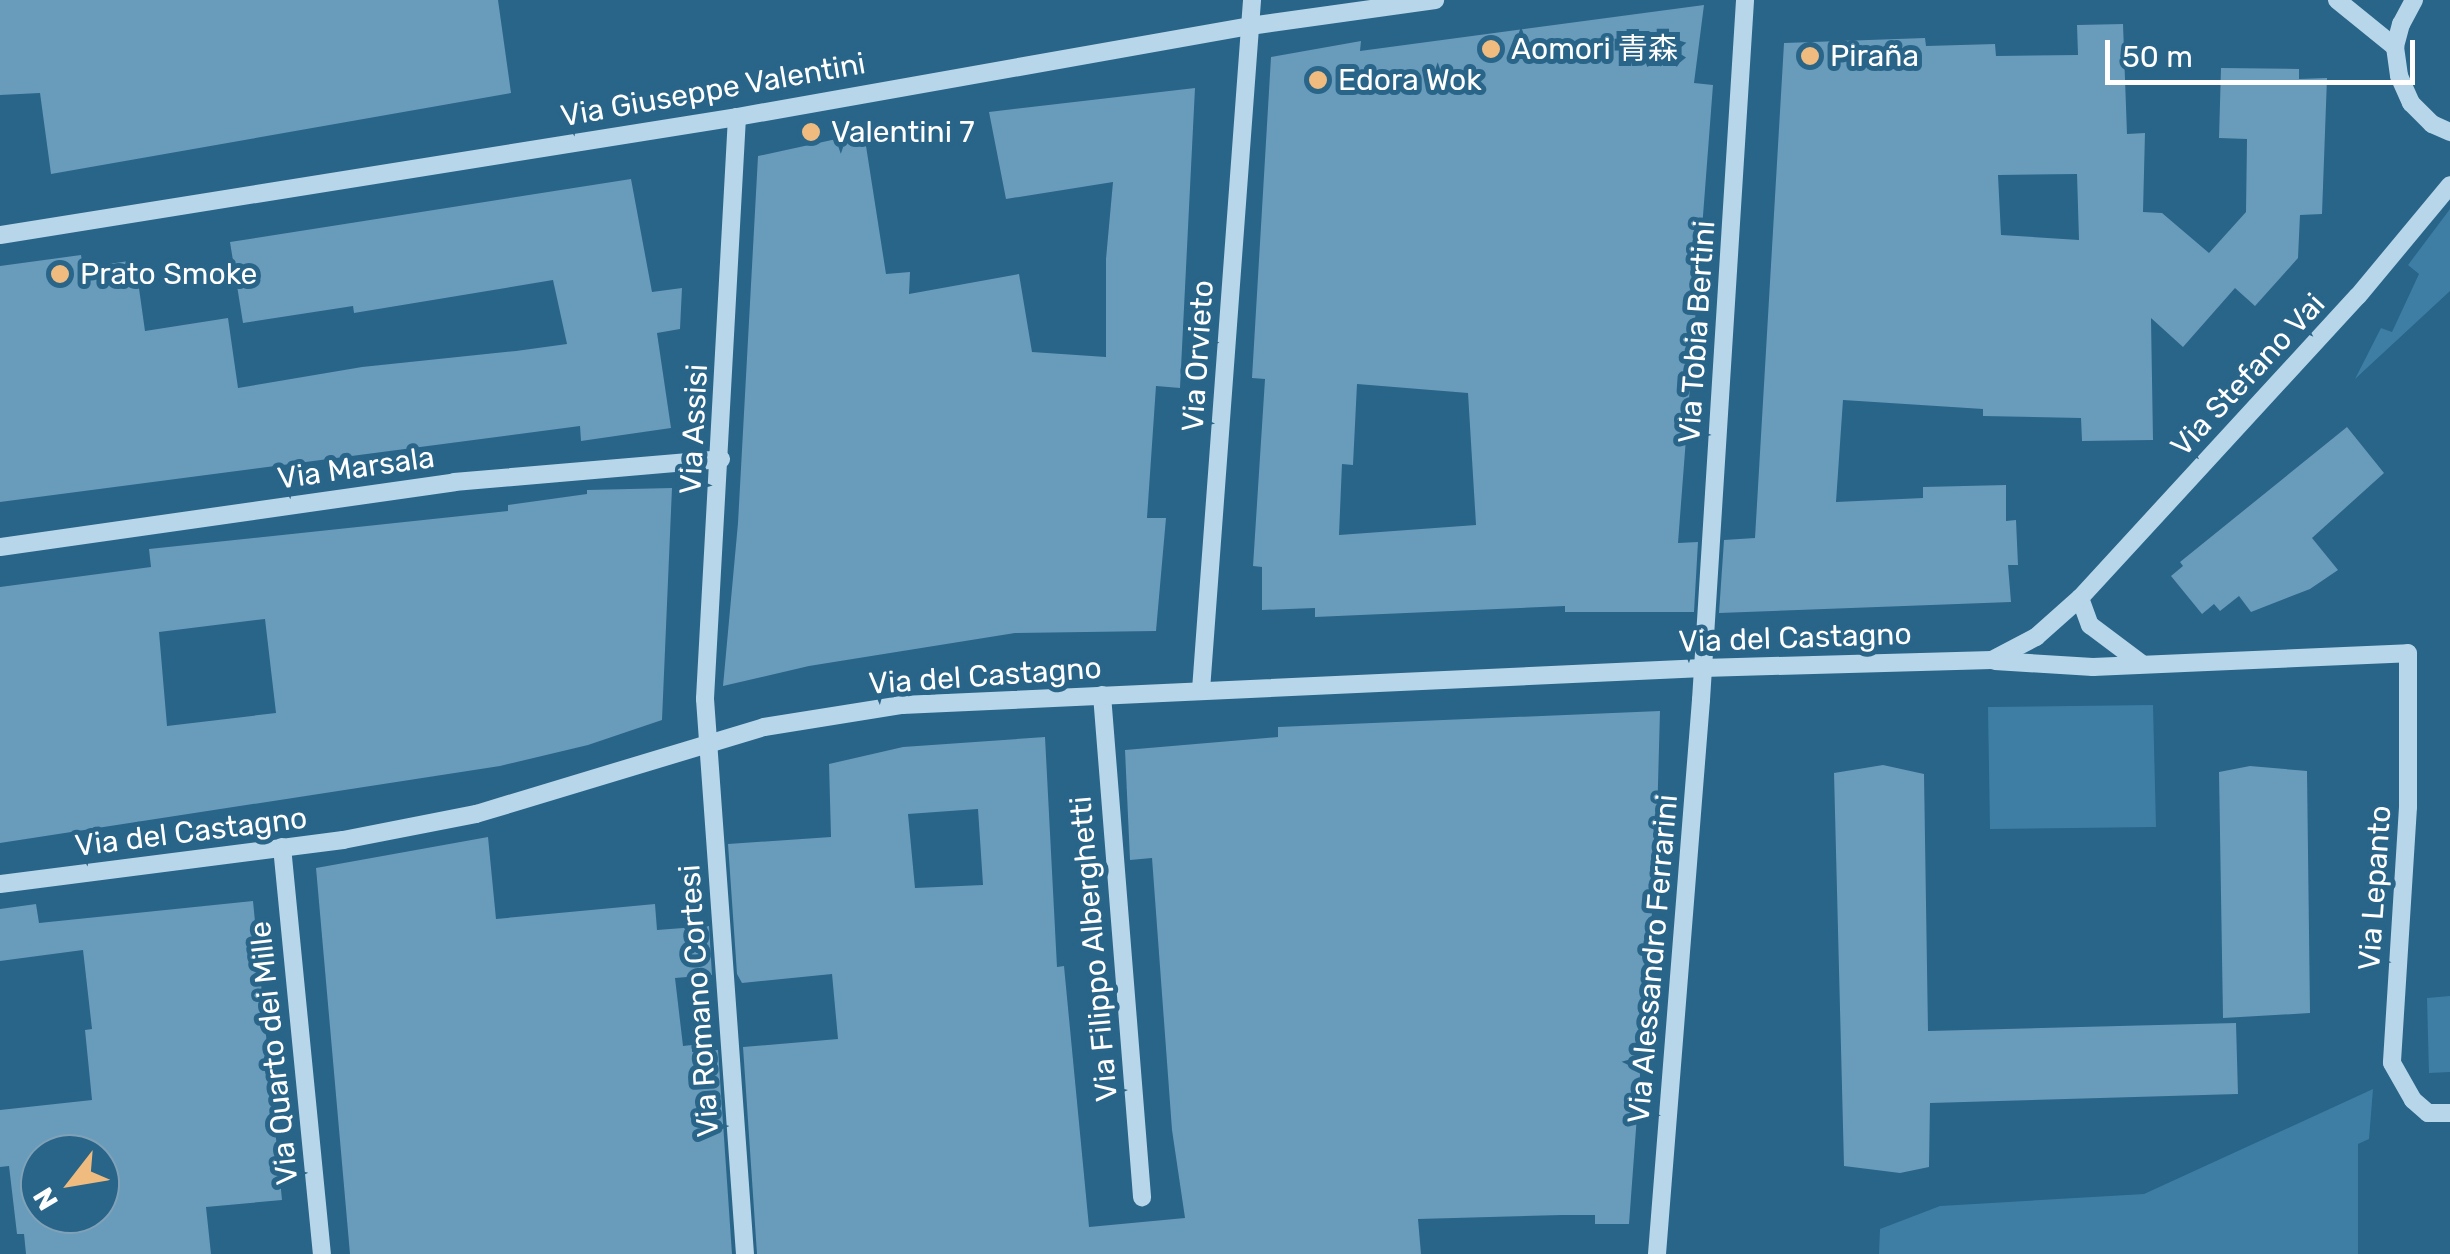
<!DOCTYPE html>
<meta charset="utf-8">
<style>
body{margin:0}
#map{position:relative;width:2450px;height:1254px;overflow:hidden;background:#296489;font-family:Rubik,"Noto Sans SC",sans-serif}
div>[style]{position:absolute}
[style*='--x']{left:calc(var(--x)*1px);top:calc(var(--y)*1px);width:calc(var(--w)*1px);rotate:calc(var(--a)*1deg)}
.green>*{inset:0;background:#3e7ea5}
.building>*{inset:0;background:#699bbb}
.minor>*{height:18px;margin:-9px;padding:0 9px;transform-origin:9px;border-radius:9px;background:#b7d6e9}
.dots>*{width:28px;height:28px;translate:-50% -50%;box-sizing:border-box;border:5px solid #296489;border-radius:50%}
span{translate:-50% -50%;white-space:nowrap;text-align:center;line-height:1.15;-webkit-text-stroke:10px #296489;paint-order:stroke}
.poi-label{font-size:30px;color:#fff}
.left{translate:0 -50%;text-align:left}
.street-label{font-size:30px;color:#fff}
.north{position:absolute;left:20px;top:1134px;width:100px;height:100px;box-sizing:border-box;background:#296489;border:2px solid #7fa2b8;border-radius:50%;rotate:239deg;font-size:28px;font-weight:700;line-height:40px;text-align:center;color:#fff}
.north::after{content:'';display:block;margin:auto;width:35px;height:45px;background:#f0bb7e;clip-path:polygon(50% 0,100% 100%,50% 72%,0 100%)}
.scale{position:absolute;left:2105px;top:40px;width:310px;height:45px;box-sizing:border-box;border:5px solid #fff;border-top:0;padding-left:12px;font-size:30px;line-height:35px;white-space:nowrap;color:#fff;-webkit-text-stroke:8px #296489;paint-order:stroke}
</style>
<div id="map">
<div class="green">
<div style="clip-path:polygon(2450px 209px,2450px 291px,2355px 379px,2381px 328px,2392px 332px,2419px 274px,2408px 265px)"></div>
<div style="clip-path:polygon(2153px 705px,2156px 827px,1990px 829px,1988px 707px)"></div>
<div style="clip-path:polygon(2450px 996px,2450px 1072px,2429px 1073px,2427px 998px)"></div>
<div style="clip-path:polygon(2373px 1089px,2369px 1139px,2358px 1144px,2358px 1254px,1879px 1254px,1880px 1229px,1940px 1206px,2144px 1194px)"></div>
</div>
<div class="building">
<div style="clip-path:polygon(0 0,498px 0,511px 93px,51px 174px,40px 93px,0 95px)"></div>
<div style="clip-path:polygon(evenodd,1704px 5px,1694px 83px,1713px 85px,1678px 543px,1698px 542px,1694px 612px,1565px 612px,1565px 606px,1315px 617px,1315px 608px,1262px 610px,1262px 567px,1253px 566px,1265px 379px,1252px 378px,1271px 57px,1361px 41px,1360px 51px,1704px 5px,1357px 384px,1468px 393px,1476px 525px,1339px 535px,1342px 464px,1353px 465px,1357px 384px)"></div>
<div style="clip-path:polygon(evenodd,2123px 24px,2127px 134px,2145px 133px,2143px 212px,2162px 213px,2209px 253px,2246px 212px,2247px 139px,2219px 138px,2221px 68px,2299px 69px,2299px 79px,2327px 78px,2322px 214px,2300px 215px,2298px 258px,2255px 306px,2235px 288px,2183px 347px,2151px 318px,2153px 440px,2082px 441px,2081px 418px,1983px 416px,1983px 409px,1843px 400px,1836px 502px,1923px 498px,1923px 487px,2006px 485px,2006px 521px,2016px 520px,2018px 565px,2008px 565px,2011px 602px,1719px 613px,1724px 540px,1755px 538px,1784px 43px,1925px 38px,1926px 46px,1995px 44px,1996px 56px,2078px 55px,2077px 25px,2123px 24px,2077px 174px,2079px 240px,2001px 235px,1998px 175px,2077px 174px)"></div>
<div style="clip-path:polygon(1195px 88px,1180px 388px,1156px 386px,1147px 518px,1166px 518px,1156px 631px,1015px 633px,809px 666px,723px 686px,738px 523px,758px 156px,864px 133px,886px 274px,910px 272px,909px 294px,1019px 274px,1032px 352px,1106px 357px,1106px 259px,1113px 182px,1006px 199px,989px 112px)"></div>
<div style="clip-path:polygon(631px 179px,652px 292px,682px 288px,680px 329px,657px 333px,671px 428px,581px 441px,580px 426px,0 502px,0 266px,81px 255px,83px 268px,135px 260px,145px 331px,228px 318px,238px 388px,362px 367px,516px 351px,567px 344px,553px 280px,354px 313px,353px 306px,243px 323px,230px 242px)"></div>
<div style="clip-path:polygon(2347px 427px,2384px 473px,2312px 538px,2338px 570px,2310px 589px,2251px 612px,2239px 596px,2220px 611px,2214px 604px,2202px 614px,2171px 576px,2183px 566px,2180px 562px)"></div>
<div style="clip-path:polygon(evenodd,672px 488px,662px 720px,588px 745px,500px 766px,0 843px,0 587px,151px 567px,149px 549px,508px 511px,508px 505px,587px 494px,587px 490px,672px 488px,265px 619px,276px 713px,167px 726px,159px 632px,265px 619px)"></div>
<div style="clip-path:polygon(evenodd,1660px 711px,1656px 858px,1629px 1224px,1595px 1224px,1595px 1215px,1562px 1215px,1418px 1219px,1421px 1254px,757px 1254px,743px 1047px,838px 1039px,832px 974px,742px 983px,737px 974px,728px 844px,831px 837px,829px 764px,903px 747px,1045px 737px,1057px 967px,1064px 966px,1089px 1227px,1185px 1218px,1172px 1130px,1152px 858px,1130px 860px,1125px 750px,1278px 737px,1278px 727px,1660px 711px,978px 809px,983px 885px,915px 888px,908px 814px,978px 809px)"></div>
<div style="clip-path:polygon(1883px 765px,1924px 774px,1928px 1031px,2236px 1023px,2238px 1094px,1930px 1103px,1929px 1167px,1900px 1173px,1844px 1166px,1834px 773px)"></div>
<div style="clip-path:polygon(2250px 766px,2307px 771px,2310px 1013px,2223px 1018px,2219px 772px)"></div>
<div style="clip-path:polygon(488px 837px,496px 919px,655px 904px,657px 930px,709px 926px,712px 975px,675px 978px,683px 1046px,692px 1045px,692px 1052px,718px 1050px,732px 1254px,350px 1254px,316px 868px)"></div>
<div style="clip-path:polygon(evenodd,253px 901px,282px 1200px,206px 1207px,211px 1254px,26px 1254px,24px 1234px,17px 1234px,9px 1166px,0 1167px,0 1110px,92px 1100px,85px 1030px,92px 1029px,83px 950px,0 961px,0 909px,36px 904px,39px 923px,253px 901px,40px 1154px,100px 1154px,100px 1214px,40px 1214px,40px 1154px)"></div>
</div>
<div class="minor">
<div style="--x:2337;--y:0;--w:75;--a:39"></div>
<div style="--x:2414;--y:0;--w:27;--a:118"></div>
<div style="--x:2401;--y:24;--w:24;--a:105"></div>
<div style="--x:2395;--y:47;--w:29;--a:82"></div>
<div style="--x:2399;--y:76;--w:30;--a:66"></div>
<div style="--x:2411;--y:103;--w:30;--a:45"></div>
<div style="--x:2432;--y:124;--w:20;--a:24"></div>
<div style="--x:737;--y:117;--w:583;--a:93.15"></div>
<div style="--x:705;--y:699;--w:556;--a:85.88"></div>
<div style="--x:0;--y:235;--w:746;--a:-9.1"></div>
<div style="--x:737;--y:117;--w:521;--a:-10.06"></div>
<div style="--x:1250;--y:26;--w:187;--a:-8"></div>
<div style="--x:0;--y:547;--w:459;--a:-8.1"></div>
<div style="--x:454;--y:482;--w:268;--a:-4.9"></div>
<div style="--x:2080;--y:598;--w:29;--a:70"></div>
<div style="--x:2090;--y:625;--w:65;--a:36.9"></div>
<div style="--x:1995;--y:661;--w:98;--a:3.5"></div>
<div style="--x:2093;--y:667;--w:315;--a:-2.5"></div>
<div style="--x:2408;--y:653;--w:154;--a:90"></div>
<div style="--x:2408;--y:807;--w:256;--a:93.6"></div>
<div style="--x:2392;--y:1063;--w:43;--a:60.4"></div>
<div style="--x:2413;--y:1100;--w:20;--a:41"></div>
<div style="--x:2428;--y:1113;--w:22;--a:0"></div>
<div style="--x:1201;--y:690;--w:692;--a:-85.77"></div>
<div style="--x:1102;--y:695;--w:504;--a:85.44"></div>
<div style="--x:282;--y:847;--w:409;--a:84.4"></div>
<div style="--x:0;--y:884;--w:346;--a:-7.3"></div>
<div style="--x:343;--y:840;--w:136;--a:-11.1"></div>
<div style="--x:476;--y:814;--w:301;--a:-16.8"></div>
<div style="--x:764;--y:727;--w:140;--a:-9.1"></div>
<div style="--x:902;--y:705;--w:802;--a:-2.64"></div>
<div style="--x:1703;--y:668;--w:289;--a:-1.6"></div>
<div style="--x:1992;--y:660;--w:50;--a:-27.6"></div>
<div style="--x:2036;--y:637;--w:59;--a:-41.6"></div>
<div style="--x:2080;--y:598;--w:410;--a:-47.4"></div>
<div style="--x:2358;--y:296;--w:144;--a:-50.3"></div>
<div style="--x:1657;--y:1254;--w:556;--a:-85.46"></div>
<div style="--x:1701;--y:700;--w:701;--a:-86.4"></div>
</div>
<div class="dots">
<div style="left:1491px;top:49px;background:#f0bb7e"></div>
<div style="left:1810px;top:56px;background:#f0bb7e"></div>
<div style="left:1318px;top:80px;background:#f0bb7e"></div>
<div style="left:811px;top:132px;background:#f0bb7e"></div>
<div style="left:60px;top:274px;background:#f0bb7e"></div>
</div>
<div class="poi-label">
<span class="left" style="left:1511px;top:49px">Aomori 青森</span>
<span class="left" style="left:1830px;top:56px">Piraña</span>
<span class="left" style="left:1338px;top:80px">Edora Wok</span>
<span class="left" style="left:831px;top:132px">Valentini 7</span>
<span class="left" style="left:80px;top:274px">Prato Smoke</span>
</div>
<div class="street-label">
<span style="left:713px;top:90px;rotate:-10deg">Via Giuseppe Valentini</span>
<span style="left:1697px;top:332px;rotate:-86deg">Via Tobia Bertini</span>
<span style="left:1198px;top:356px;rotate:-86deg">Via Orvieto</span>
<span style="left:2248px;top:375px;rotate:-47deg">Via Stefano Vai</span>
<span style="left:694px;top:429px;rotate:-87deg">Via Assisi</span>
<span style="left:356px;top:468px;rotate:-8deg">Via Marsala</span>
<span style="left:1795px;top:638px;rotate:-2deg">Via del Castagno</span>
<span style="left:985px;top:676px;rotate:-4deg">Via del Castagno</span>
<span style="left:191px;top:832px;rotate:-7deg">Via del Castagno</span>
<span style="left:2375px;top:888px;rotate:-86deg">Via Lepanto</span>
<span style="left:1094px;top:949px;rotate:-95deg">Via Filippo Alberghetti</span>
<span style="left:1653px;top:959px;rotate:-85deg">Via Alessandro Ferrarini</span>
<span style="left:699px;top:1001px;rotate:-94deg">Via Romano Cortesi</span>
<span style="left:274px;top:1053px;rotate:-96deg">Via Quarto dei Mille</span>
</div>
<div class="north">N</div>
<div class="scale">50 m</div>
</div>
